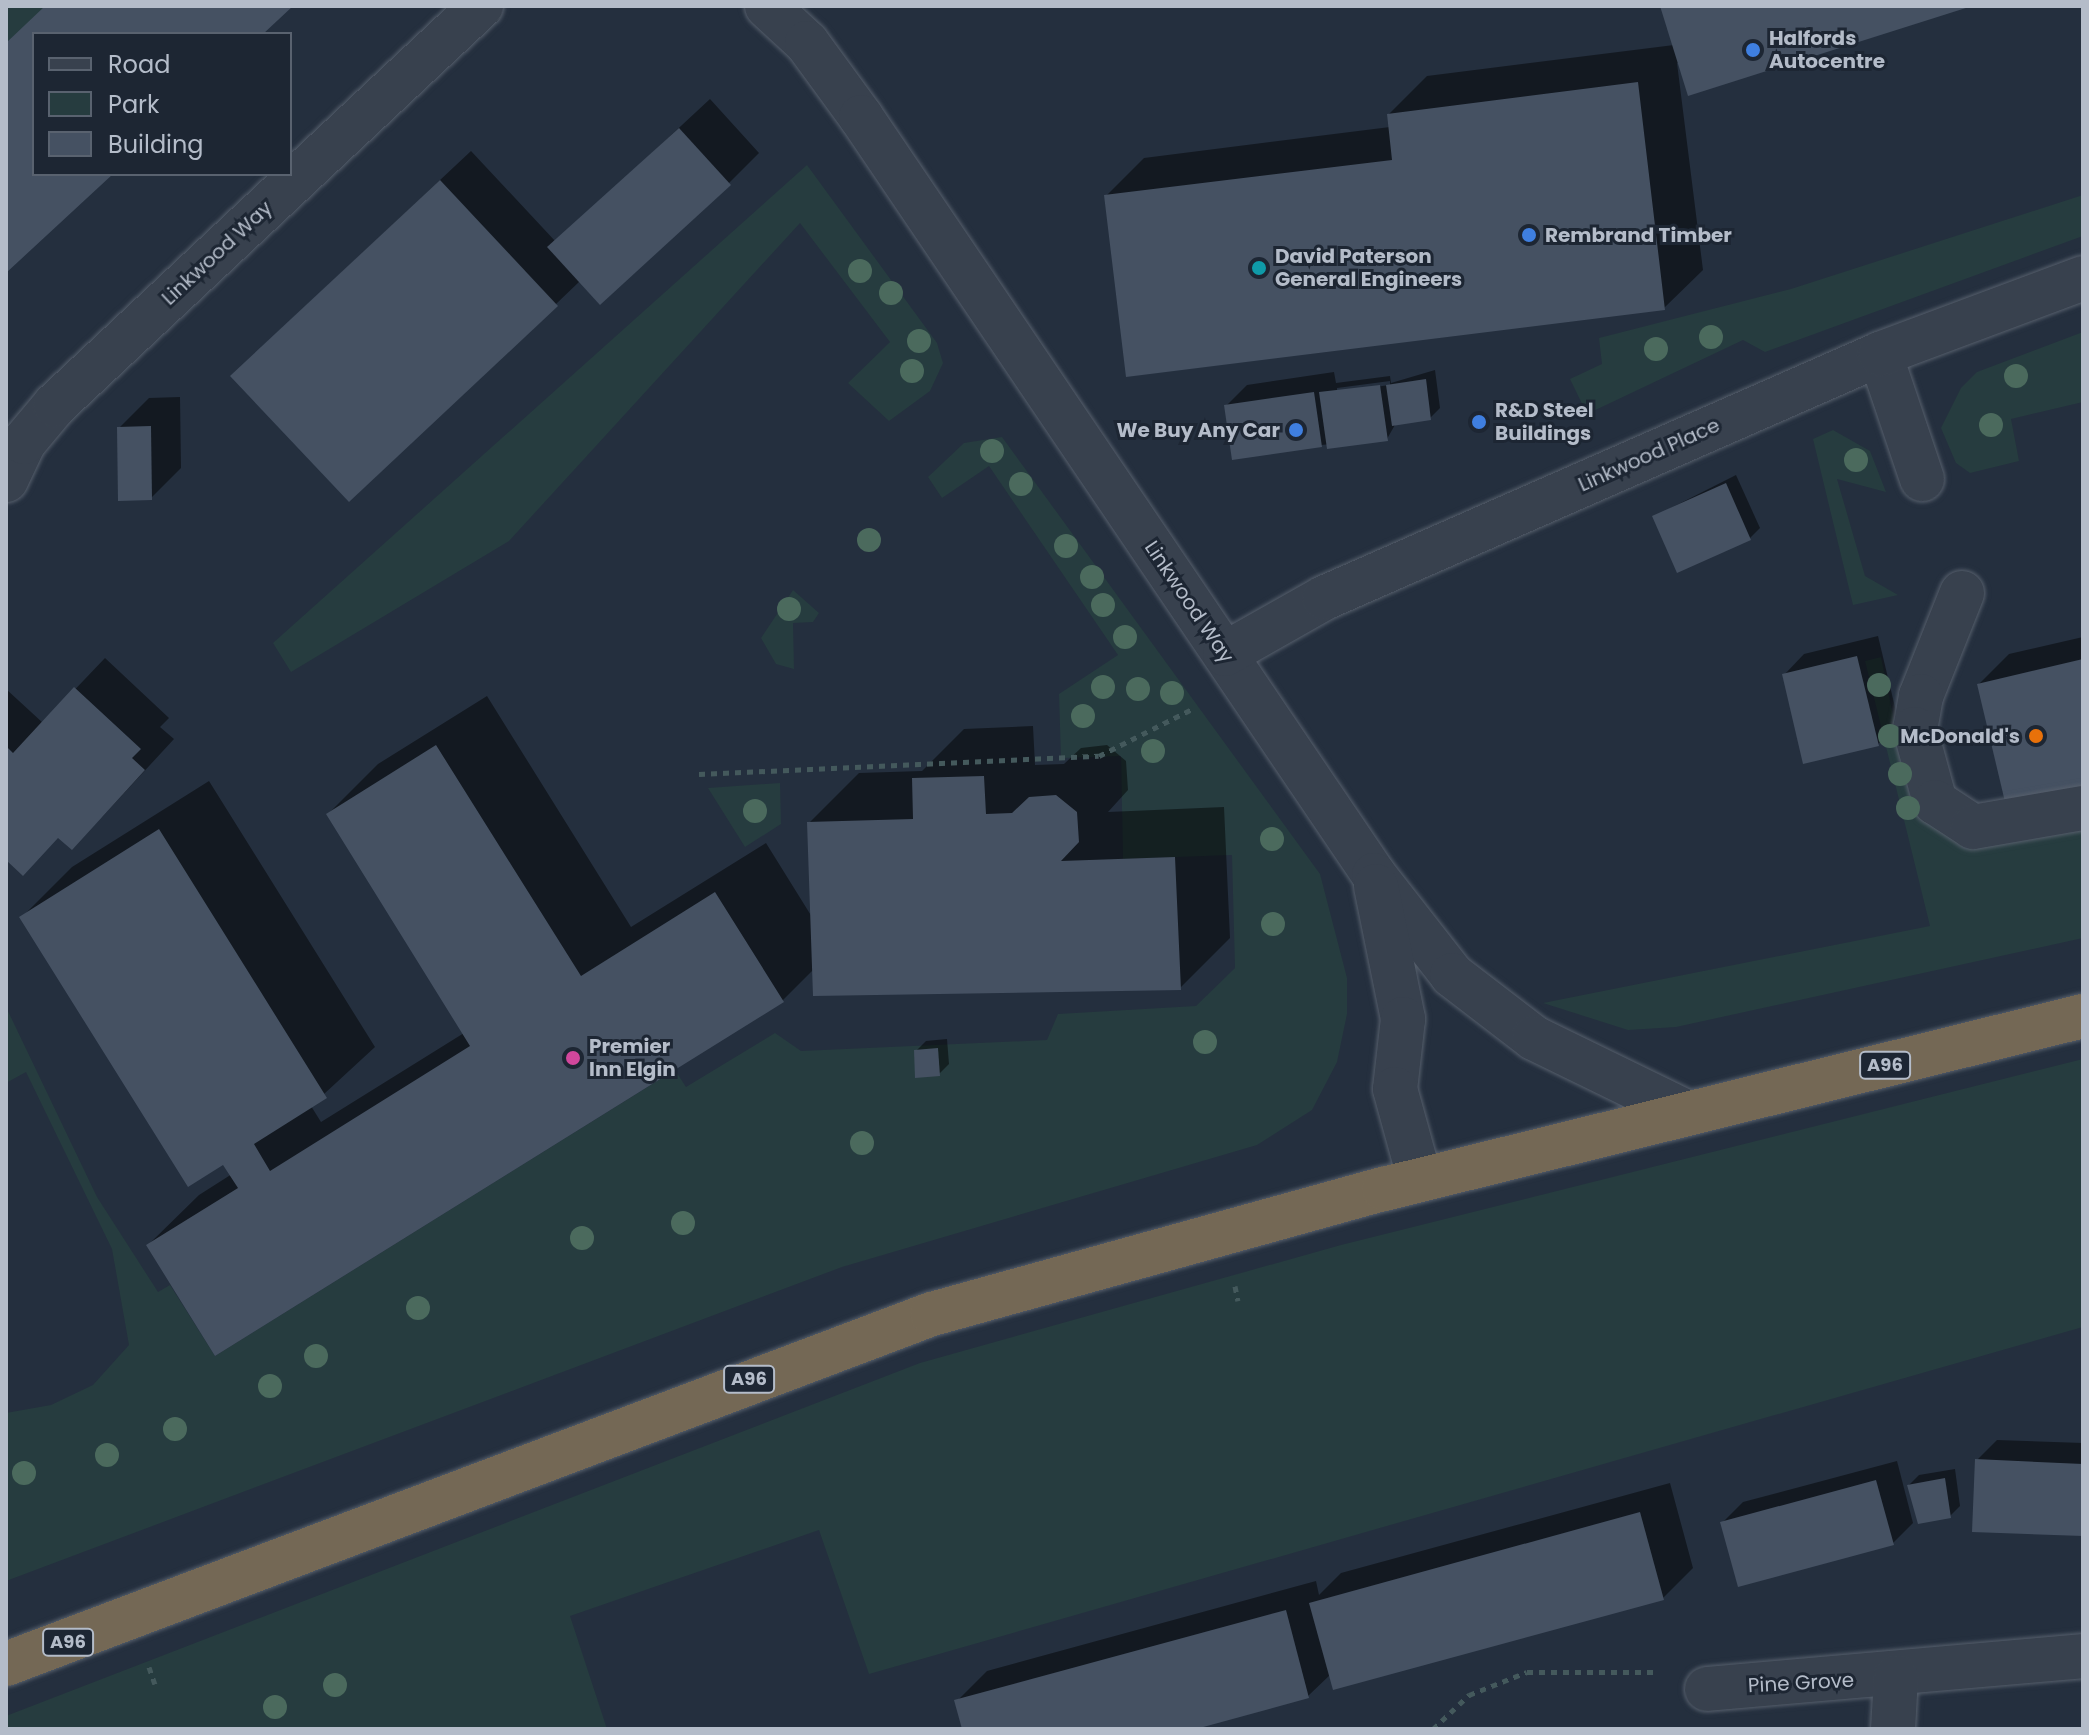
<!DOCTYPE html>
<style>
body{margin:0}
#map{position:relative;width:2089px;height:1735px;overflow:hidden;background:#242f3e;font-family:Poppins,sans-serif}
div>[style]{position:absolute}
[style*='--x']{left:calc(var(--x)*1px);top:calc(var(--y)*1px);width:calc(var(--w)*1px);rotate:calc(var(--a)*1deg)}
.green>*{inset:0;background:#263c3f}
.shadow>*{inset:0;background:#0007}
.building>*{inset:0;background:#455162}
.path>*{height:5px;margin-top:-2.5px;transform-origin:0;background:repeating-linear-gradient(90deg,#44595c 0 6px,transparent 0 12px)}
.roads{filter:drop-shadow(0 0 2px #565f6c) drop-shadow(0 0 2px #565f6c)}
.minor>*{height:44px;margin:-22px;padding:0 22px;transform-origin:22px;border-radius:22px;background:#38414e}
.highway>*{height:44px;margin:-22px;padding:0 22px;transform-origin:22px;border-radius:22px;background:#746855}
.trees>*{width:24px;height:24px;margin:-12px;border-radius:50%;background:#4b6a5d}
.dots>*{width:22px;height:22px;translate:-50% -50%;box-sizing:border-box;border:4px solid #1d2633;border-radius:50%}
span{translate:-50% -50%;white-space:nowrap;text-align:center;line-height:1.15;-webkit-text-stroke:6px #1d2633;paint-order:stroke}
.shield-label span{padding:2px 6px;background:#1d2633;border:2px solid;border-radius:6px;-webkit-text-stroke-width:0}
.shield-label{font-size:18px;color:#b4bcc9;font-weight:700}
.poi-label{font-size:20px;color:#b4bcc9;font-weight:700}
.left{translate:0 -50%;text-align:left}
.right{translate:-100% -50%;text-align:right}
.street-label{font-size:20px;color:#b4bcc9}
.frame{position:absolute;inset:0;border:8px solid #b4bcc9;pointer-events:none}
.legend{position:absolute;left:32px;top:32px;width:260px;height:144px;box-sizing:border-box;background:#1d2633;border:2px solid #59626f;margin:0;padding:10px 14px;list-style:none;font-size:24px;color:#b4bcc9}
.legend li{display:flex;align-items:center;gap:16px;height:40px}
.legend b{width:40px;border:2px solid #59626f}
</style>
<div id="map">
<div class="green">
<div style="clip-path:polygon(6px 6px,47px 6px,6px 44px)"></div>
<div style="clip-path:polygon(807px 165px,937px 343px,943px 363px,930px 391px,889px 421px,848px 383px,890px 342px,800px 223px,509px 541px,291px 672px,273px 643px)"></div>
<div style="clip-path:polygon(2083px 195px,2083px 236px,1765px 352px,1743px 340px,1587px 414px,1570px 379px,1602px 364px,1599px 338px,1791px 289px)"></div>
<div style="clip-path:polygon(2083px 332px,2083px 402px,2011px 419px,2019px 461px,1970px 473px,1956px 463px,1941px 428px,1961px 388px,1977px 372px)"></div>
<div style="clip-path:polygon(1833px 430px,1870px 451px,1886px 492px,1837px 479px,1865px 576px,1898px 595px,1853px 605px,1813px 439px)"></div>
<div style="clip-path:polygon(1002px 437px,1320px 874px,1347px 978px,1347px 1014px,1337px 1062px,1312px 1110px,1257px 1145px,842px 1267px,6px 1581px,6px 1413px,51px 1405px,93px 1385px,129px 1345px,112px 1249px,26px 1072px,6px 1083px,6px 1007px,97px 1197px,158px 1292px,170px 1285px,215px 1356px,675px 1070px,686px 1087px,775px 1033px,801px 1051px,1047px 1040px,1058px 1014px,1196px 1006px,1235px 968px,1232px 855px,1123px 859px,1121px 756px,1061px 758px,1059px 694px,1118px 655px,989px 466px,942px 498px,928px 477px,964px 443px)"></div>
<div style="clip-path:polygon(793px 590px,819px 613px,813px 622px,793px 623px,794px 669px,776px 664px,761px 638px)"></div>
<div style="clip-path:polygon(1881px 657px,1910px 797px,1923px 818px,1974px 846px,2083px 829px,2083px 938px,1676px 1027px,1628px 1030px,1543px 1003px,1930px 926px,1865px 661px)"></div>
<div style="clip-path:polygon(780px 783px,781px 824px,745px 847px,708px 788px)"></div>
<div style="clip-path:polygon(2083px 1059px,2083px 1327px,869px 1674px,819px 1530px,570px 1616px,607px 1729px,6px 1729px,6px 1716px,920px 1363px,1341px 1245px)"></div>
</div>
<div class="shadow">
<div style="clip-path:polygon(1662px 6px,1964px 6px,1677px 63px,1703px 270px,1664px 308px,1106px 196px,1144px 158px,1390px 127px,1389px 114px,1427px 76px,1674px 45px)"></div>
<div style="clip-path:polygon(710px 99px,759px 153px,729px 183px,580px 281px,556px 304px,263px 346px,471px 151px,556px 242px)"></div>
<div style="clip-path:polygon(evenodd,1435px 370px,1440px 408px,1430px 418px,1396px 423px,1387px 439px,1321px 445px,1226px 406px,1247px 385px,1334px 372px,1336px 383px,1390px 376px,1391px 383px,1435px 370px,1390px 381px,1390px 385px,1337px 392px,1337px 388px,1390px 381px)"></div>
<div style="clip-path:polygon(180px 397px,181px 468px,151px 498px,119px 428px,149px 398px)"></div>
<div style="clip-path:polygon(1736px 475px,1760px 528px,1750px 538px,1655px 516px)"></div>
<div style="clip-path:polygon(1878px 636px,1899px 724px,1878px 744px,1784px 675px,1804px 654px)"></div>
<div style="clip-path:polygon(2083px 637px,2083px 786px,1979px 684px,2009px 654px)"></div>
<div style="clip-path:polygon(105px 658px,169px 718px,160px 727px,174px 739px,102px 817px,6px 858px,6px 689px,43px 723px)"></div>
<div style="clip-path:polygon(487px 696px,631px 927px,766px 843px,812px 917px,809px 823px,859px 773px,922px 771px,964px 729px,1033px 726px,1035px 765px,1064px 764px,1081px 748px,1107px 745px,1126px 761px,1128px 790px,1108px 812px,1224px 807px,1230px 938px,1180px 988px,814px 969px,783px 1000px,148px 1245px,199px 1195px,232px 1174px,22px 917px,72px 867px,209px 781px,375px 1047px,311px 1106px,321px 1122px,464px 1033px,328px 814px,378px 764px)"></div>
<div style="clip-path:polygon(947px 1039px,949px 1064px,939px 1074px,916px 1051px,926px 1041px)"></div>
<div style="clip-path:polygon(1997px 1440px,2083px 1443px,2083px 1534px,1977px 1460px)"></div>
<div style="clip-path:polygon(1897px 1461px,1913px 1523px,1893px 1543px,1722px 1523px,1743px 1502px)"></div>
<div style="clip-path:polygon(1955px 1469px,1960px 1506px,1950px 1516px,1909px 1485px,1919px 1475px)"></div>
<div style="clip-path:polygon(1670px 1483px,1693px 1568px,1663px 1598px,1331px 1674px,1308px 1696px,1189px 1729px,964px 1729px,957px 1701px,987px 1671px,1316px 1581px,1319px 1595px,1341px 1573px)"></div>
</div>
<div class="building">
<div style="clip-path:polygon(45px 6px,293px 6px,263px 34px,34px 34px,34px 174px,113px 174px,6px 273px,6px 43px)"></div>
<div style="clip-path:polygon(1660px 6px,1968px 6px,1969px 7px,1688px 96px)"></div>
<div style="clip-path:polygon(1638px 82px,1665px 310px,1126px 377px,1104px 195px,1392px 160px,1387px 114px)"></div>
<div style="clip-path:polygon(679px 128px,731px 185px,600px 305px,547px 247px)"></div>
<div style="clip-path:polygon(440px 180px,558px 306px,349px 502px,230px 376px)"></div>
<div style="clip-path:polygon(1426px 379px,1431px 420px,1392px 426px,1386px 385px)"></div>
<div style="clip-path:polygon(1380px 385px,1388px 441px,1327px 449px,1319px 392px)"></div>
<div style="clip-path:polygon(1314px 392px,1322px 447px,1232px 460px,1224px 405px)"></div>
<div style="clip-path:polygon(151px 426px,152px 500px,118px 501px,117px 427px)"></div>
<div style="clip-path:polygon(1726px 483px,1751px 540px,1677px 573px,1652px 516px)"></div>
<div style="clip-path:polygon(1857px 656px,1879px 746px,1803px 764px,1782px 674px)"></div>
<div style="clip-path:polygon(2083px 659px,2083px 788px,2006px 806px,1977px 684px)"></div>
<div style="clip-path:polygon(74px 687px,141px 749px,132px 758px,145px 770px,72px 850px,58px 838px,23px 876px,6px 860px,6px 746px,13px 753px)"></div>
<div style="clip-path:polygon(436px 745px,581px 976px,715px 892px,784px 1002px,215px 1356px,146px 1245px,238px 1188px,223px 1165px,188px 1187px,19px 917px,159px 829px,327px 1098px,254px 1144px,270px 1171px,470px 1046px,326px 814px)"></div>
<div style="clip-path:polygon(984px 776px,986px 814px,1012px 813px,1029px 797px,1056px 795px,1077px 812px,1079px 842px,1061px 861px,1175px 857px,1181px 990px,813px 996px,807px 822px,913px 819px,912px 778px)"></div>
<div style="clip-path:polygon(938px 1048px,940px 1076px,915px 1078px,914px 1050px)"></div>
<div style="clip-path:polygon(1975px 1459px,2083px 1464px,2083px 1536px,1972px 1532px)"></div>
<div style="clip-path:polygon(1945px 1478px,1951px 1518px,1918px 1524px,1907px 1485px)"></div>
<div style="clip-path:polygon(1876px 1480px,1894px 1545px,1738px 1587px,1720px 1522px)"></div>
<div style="clip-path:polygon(1640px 1512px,1664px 1600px,1333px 1690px,1309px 1603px)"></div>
<div style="clip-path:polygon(1286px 1610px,1309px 1698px,1196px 1729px,962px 1729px,954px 1700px)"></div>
</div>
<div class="path">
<div style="--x:699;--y:774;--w:400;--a:-2.6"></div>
<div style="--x:1099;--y:756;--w:106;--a:-26.8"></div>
<div style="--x:1235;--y:1286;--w:15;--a:79"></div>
<div style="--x:149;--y:1667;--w:18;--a:71"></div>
<div style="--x:1433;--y:1729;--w:50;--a:-43.4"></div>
<div style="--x:1469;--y:1695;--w:62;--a:-21.6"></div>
<div style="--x:1527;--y:1672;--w:130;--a:0"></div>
</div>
<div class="roads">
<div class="minor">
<div style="--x:767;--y:6;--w:54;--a:42.8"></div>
<div style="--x:807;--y:43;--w:92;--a:53.9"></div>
<div style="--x:861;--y:117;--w:915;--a:55.91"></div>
<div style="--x:1374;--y:875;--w:127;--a:52"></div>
<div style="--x:1452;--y:975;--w:103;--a:37.5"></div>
<div style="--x:1534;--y:1038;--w:171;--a:26"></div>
<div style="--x:1880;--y:354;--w:132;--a:71.4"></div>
<div style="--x:6;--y:480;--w:42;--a:-64.7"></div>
<div style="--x:24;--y:442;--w:48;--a:-50"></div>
<div style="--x:55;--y:405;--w:584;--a:-43.13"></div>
<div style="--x:1962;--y:593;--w:111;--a:111.7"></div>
<div style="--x:1921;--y:696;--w:34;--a:100"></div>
<div style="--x:1915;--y:729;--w:76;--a:74.7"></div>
<div style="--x:1935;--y:802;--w:45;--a:33.3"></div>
<div style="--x:1973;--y:827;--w:112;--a:-9.8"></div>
<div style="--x:1225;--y:654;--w:114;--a:-29.5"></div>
<div style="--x:1324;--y:598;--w:607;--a:-23.69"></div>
<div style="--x:1880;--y:354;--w:217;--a:-20.5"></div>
<div style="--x:1376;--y:886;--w:136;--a:78.5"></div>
<div style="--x:1403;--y:1019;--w:70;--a:96.5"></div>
<div style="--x:1395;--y:1089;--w:94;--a:74.6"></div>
<div style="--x:1707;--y:1689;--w:377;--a:-5"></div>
<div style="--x:1893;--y:1729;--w:52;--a:-86.7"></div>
</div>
<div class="highway">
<div style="--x:6;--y:1664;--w:990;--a:-20.71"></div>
<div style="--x:932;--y:1314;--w:469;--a:-15.5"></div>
<div style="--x:1384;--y:1189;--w:720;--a:-13.9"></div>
</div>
</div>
<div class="trees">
<div style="left:860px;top:271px"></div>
<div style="left:891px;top:293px"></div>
<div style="left:1711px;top:337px"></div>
<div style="left:919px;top:341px"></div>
<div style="left:1656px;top:349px"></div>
<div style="left:912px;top:371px"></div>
<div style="left:2016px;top:376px"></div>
<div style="left:1991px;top:425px"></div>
<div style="left:992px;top:451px"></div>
<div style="left:1856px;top:460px"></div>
<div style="left:1021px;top:484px"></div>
<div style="left:869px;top:540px"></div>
<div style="left:1066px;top:546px"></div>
<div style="left:1092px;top:577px"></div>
<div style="left:1103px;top:605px"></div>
<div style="left:789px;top:609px"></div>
<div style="left:1125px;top:637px"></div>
<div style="left:1879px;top:685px"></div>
<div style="left:1103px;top:687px"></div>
<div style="left:1138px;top:689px"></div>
<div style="left:1172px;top:693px"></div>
<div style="left:1083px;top:716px"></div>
<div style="left:1890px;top:736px"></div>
<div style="left:1153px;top:751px"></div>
<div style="left:1900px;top:774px"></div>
<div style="left:1908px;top:808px"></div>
<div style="left:755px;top:811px"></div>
<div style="left:1272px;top:839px"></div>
<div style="left:1273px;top:924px"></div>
<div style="left:1205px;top:1042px"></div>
<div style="left:862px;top:1143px"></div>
<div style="left:683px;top:1223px"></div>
<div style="left:582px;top:1238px"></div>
<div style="left:418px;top:1308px"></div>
<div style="left:316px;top:1356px"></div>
<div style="left:270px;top:1386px"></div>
<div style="left:175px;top:1429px"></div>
<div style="left:107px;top:1455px"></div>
<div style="left:24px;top:1473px"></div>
<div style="left:335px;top:1685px"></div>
<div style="left:275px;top:1707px"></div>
</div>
<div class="dots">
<div style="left:1753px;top:50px;background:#3f7fe0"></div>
<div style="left:1529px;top:235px;background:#3f7fe0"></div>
<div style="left:1259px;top:268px;background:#0f9aa8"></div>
<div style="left:1479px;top:422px;background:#3f7fe0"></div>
<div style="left:1296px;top:430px;background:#3f7fe0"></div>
<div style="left:2036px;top:736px;background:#e8710a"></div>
<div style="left:573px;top:1058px;background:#d1479c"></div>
</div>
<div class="shield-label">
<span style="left:1885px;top:1065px">A96</span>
<span style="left:749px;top:1379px">A96</span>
<span style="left:68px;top:1642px">A96</span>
</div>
<div class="poi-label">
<span class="left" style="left:1769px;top:50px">Halfords<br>Autocentre</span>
<span class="left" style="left:1545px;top:235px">Rembrand Timber</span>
<span class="left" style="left:1275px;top:268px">David Paterson<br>General Engineers</span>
<span class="left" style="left:1495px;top:422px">R&amp;D Steel<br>Buildings</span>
<span class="right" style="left:1280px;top:430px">We Buy Any Car</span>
<span class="right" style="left:2020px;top:736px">McDonald's</span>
<span class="left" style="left:589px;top:1058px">Premier<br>Inn Elgin</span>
</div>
<div class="street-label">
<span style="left:217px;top:253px;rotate:-43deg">Linkwood Way</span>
<span style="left:1649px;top:455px;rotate:-24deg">Linkwood Place</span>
<span style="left:1189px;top:602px;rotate:56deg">Linkwood Way</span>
<span style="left:1801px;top:1683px;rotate:-3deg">Pine Grove</span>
</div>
<div class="frame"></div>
<ul class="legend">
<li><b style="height:10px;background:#38414e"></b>Road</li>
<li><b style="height:22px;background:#263c3f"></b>Park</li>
<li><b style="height:22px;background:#455162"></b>Building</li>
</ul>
</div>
